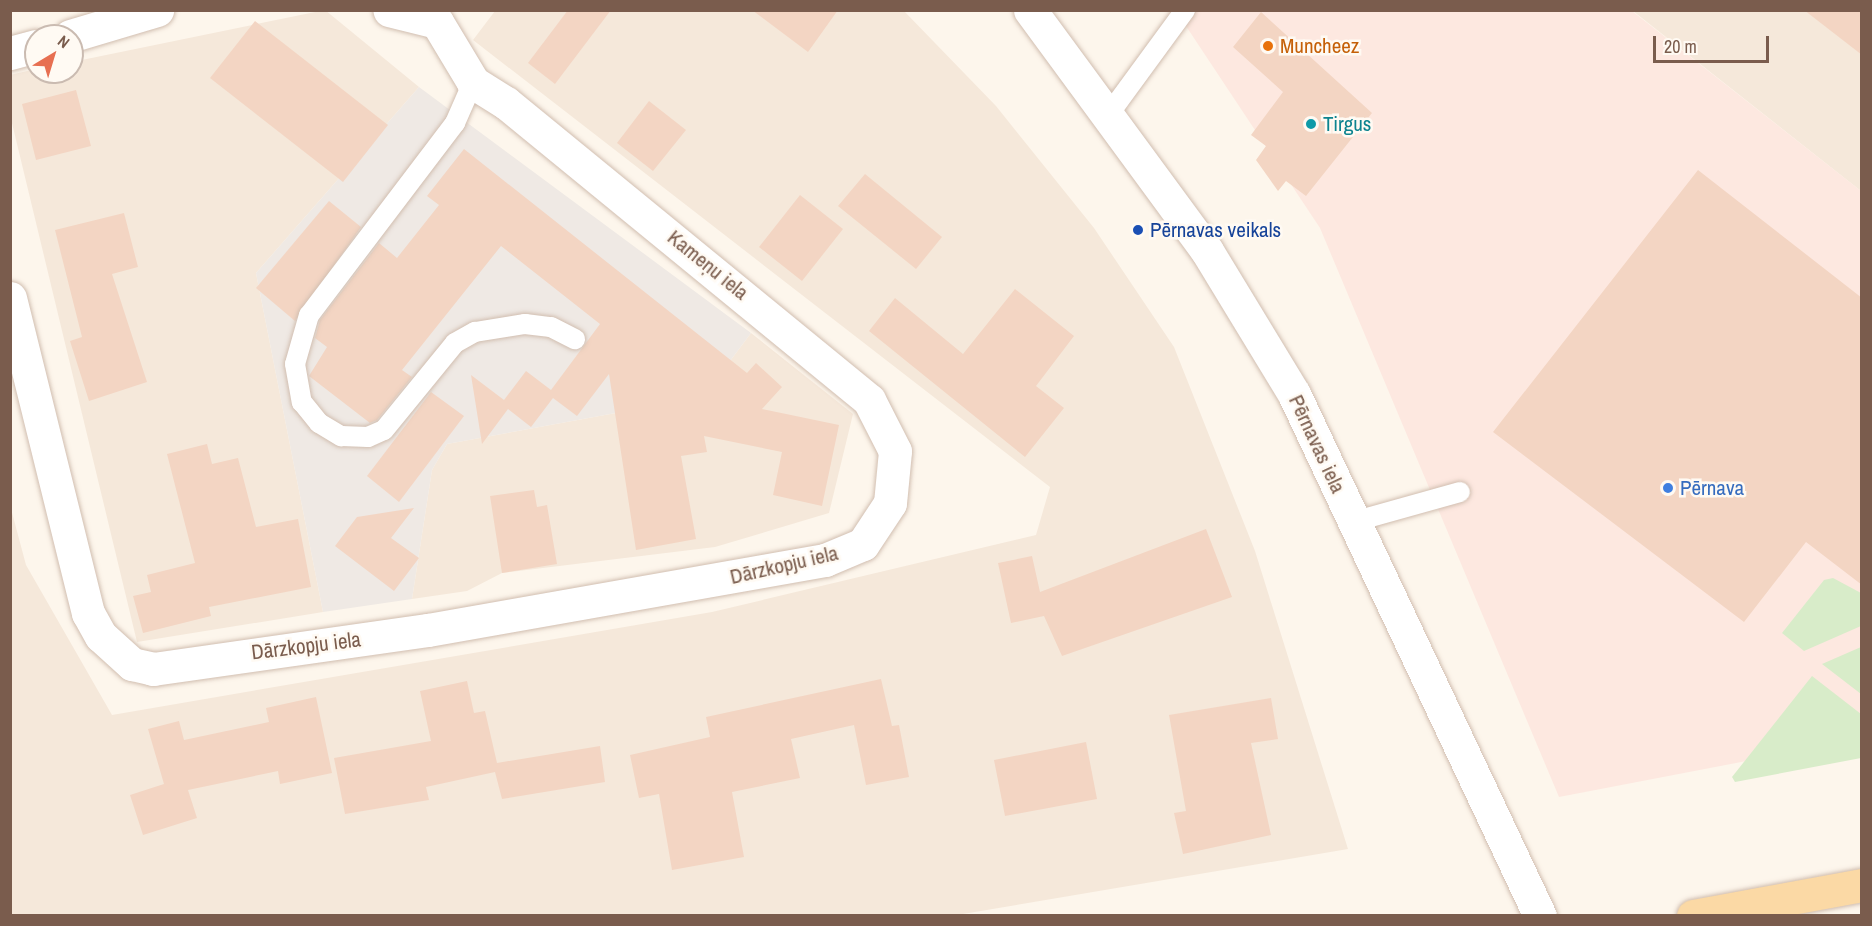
<!DOCTYPE html>
<meta charset="utf-8">
<style>
body{margin:0}
#map{position:relative;width:1872px;height:926px;overflow:hidden;background:#fdf6ec;font-family:"Archivo Narrow",sans-serif}
div>[style]{position:absolute}
[style*='--x']{left:calc(var(--x)*1px);top:calc(var(--y)*1px);width:calc(var(--w)*1px);rotate:calc(var(--a)*1deg)}
.residential>*{inset:0;background:#f5e8da}
.commercial>*{inset:0;background:#fde8e0}
.industrial>*{inset:0;background:#efe9e4}
.green>*{inset:0;background:#d8ecc9}
.building>*{inset:0;background:#f3d5c3}
.roads{filter:drop-shadow(0 0 2px #d1beb0) drop-shadow(0 0 2px #d1beb0)}
.lane>*{height:20px;margin:-10px;padding:0 10px;transform-origin:10px;border-radius:10px;background:#fff}
.street>*{height:33px;margin:-16.5px;padding:0 16.5px;transform-origin:16.5px;border-radius:16.5px;background:#fff}
.primary>*{height:33px;margin:-16.5px;padding:0 16.5px;transform-origin:16.5px;border-radius:16.5px;background:#fbd9a5}
.dots>*{width:16px;height:16px;translate:-50% -50%;box-sizing:border-box;border:3px solid #fffaf3;border-radius:50%}
span{translate:-50% -50%;white-space:nowrap;text-align:center;line-height:1.15;-webkit-text-stroke:5px #fffaf3;paint-order:stroke}
.food-label{font-size:21px;color:#c56008}
.left{translate:0 -50%;text-align:left}
.culture-label{font-size:21px;color:#0d838f}
.transit-label{font-size:21px;color:#164399}
.street-label{font-size:21px;color:#7a5c4d}
.shop-label{font-size:21px;color:#366cbe}
.frame{position:absolute;inset:0;border:12px solid #7a5c4d;pointer-events:none}
.north{position:absolute;left:24px;top:24px;width:60px;height:60px;box-sizing:border-box;background:#fffaf3;border:2px solid #cabbb1;border-radius:50%;rotate:38deg;font-size:16px;font-weight:700;line-height:24px;text-align:center;color:#7a5c4d}
.north::after{content:'';display:block;margin:auto;width:21px;height:27px;background:#e76f51;clip-path:polygon(50% 0,100% 100%,50% 72%,0 100%)}
.scale{position:absolute;left:1653px;top:36px;width:116px;height:27px;box-sizing:border-box;border:3px solid #7a5c4d;border-top:0;padding-left:8px;font-size:18px;line-height:21px;white-space:nowrap;color:#7a5c4d;-webkit-text-stroke:4px #fffaf3;paint-order:stroke}
</style>
<div id="map">
<div class="residential">
<div style="clip-path:polygon(325px 10px,419px 87px,256px 273px,323px 612px,137px 642px,11px 119px,10px 75px,36px 69px,72px 72px,72px 62px)"></div>
<div style="clip-path:polygon(495px 11px,904px 11px,996px 106px,1094px 228px,1174px 347px,1255px 551px,1348px 849px,957px 915px,11px 915px,10px 505px,26px 565px,112px 715px,712px 612px,1036px 535px,1050px 487px,473px 40px)"></div>
<div style="clip-path:polygon(1633px 11px,1861px 11px,1861px 191px)"></div>
<div style="clip-path:polygon(751px 333px,853px 414px,829px 513px,715px 547px,502px 573px,467px 591px,412px 599px,432px 470px,447px 444px,703px 397px)"></div>
</div>
<div class="commercial">
<div style="clip-path:polygon(1176px 11px,1632px 11px,1861px 191px,1861px 739px,1559px 797px,1320px 228px)"></div>
</div>
<div class="industrial">
<div style="clip-path:polygon(419px 87px,751px 333px,703px 397px,447px 444px,432px 470px,412px 599px,323px 612px,256px 273px)"></div>
</div>
<div class="green">
<div style="clip-path:polygon(1833px 578px,1861px 593px,1861px 626px,1804px 651px,1782px 633px,1824px 580px)"></div>
<div style="clip-path:polygon(1861px 647px,1861px 694px,1822px 664px)"></div>
<div style="clip-path:polygon(1812px 676px,1861px 714px,1861px 758px,1735px 782px,1732px 777px)"></div>
</div>
<div class="building">
<div style="clip-path:polygon(568px 10px,611px 10px,555px 84px,528px 63px)"></div>
<div style="clip-path:polygon(752px 10px,838px 10px,808px 52px)"></div>
<div style="clip-path:polygon(1804px 10px,1862px 10px,1862px 55px)"></div>
<div style="clip-path:polygon(1261px 12px,1372px 113px,1306px 196px,1286px 181px,1278px 191px,1256px 160px,1266px 146px,1251px 135px,1283px 92px,1233px 47px)"></div>
<div style="clip-path:polygon(255px 21px,388px 125px,343px 182px,210px 78px)"></div>
<div style="clip-path:polygon(76px 90px,91px 146px,36px 160px,22px 104px)"></div>
<div style="clip-path:polygon(649px 101px,686px 130px,653px 171px,617px 143px)"></div>
<div style="clip-path:polygon(464px 149px,747px 373px,756px 363px,782px 387px,762px 409px,839px 425px,822px 506px,773px 495px,782px 452px,704px 436px,707px 452px,681px 456px,696px 539px,636px 550px,609px 374px,577px 416px,553px 398px,531px 427px,508px 409px,482px 444px,471px 375px,504px 400px,526px 371px,551px 390px,600px 324px,501px 246px,402px 370px,412px 377px,377px 420px,370px 423px,309px 376px,327px 347px,315px 338px,320px 320px,379px 243px,397px 258px,439px 205px,427px 196px)"></div>
<div style="clip-path:polygon(1698px 170px,1862px 298px,1862px 585px,1806px 542px,1744px 622px,1493px 432px)"></div>
<div style="clip-path:polygon(865px 174px,942px 237px,916px 269px,838px 206px)"></div>
<div style="clip-path:polygon(800px 195px,843px 229px,802px 281px,759px 247px)"></div>
<div style="clip-path:polygon(329px 201px,361px 227px,295px 321px,256px 288px)"></div>
<div style="clip-path:polygon(124px 213px,138px 267px,112px 274px,147px 382px,89px 401px,70px 341px,82px 337px,55px 230px)"></div>
<div style="clip-path:polygon(1015px 289px,1074px 336px,1036px 386px,1064px 408px,1025px 457px,869px 331px,895px 298px,963px 354px)"></div>
<div style="clip-path:polygon(431px 392px,464px 416px,399px 502px,367px 476px)"></div>
<div style="clip-path:polygon(207px 444px,212px 464px,238px 458px,256px 527px,298px 519px,311px 587px,209px 607px,211px 616px,143px 633px,133px 596px,151px 592px,147px 575px,195px 563px,167px 454px)"></div>
<div style="clip-path:polygon(534px 490px,537px 507px,547px 505px,557px 564px,502px 573px,490px 496px)"></div>
<div style="clip-path:polygon(414px 508px,391px 538px,419px 558px,394px 591px,335px 546px,357px 517px)"></div>
<div style="clip-path:polygon(1206px 529px,1232px 597px,1062px 656px,1044px 616px,1011px 623px,998px 563px,1032px 556px,1040px 592px)"></div>
<div style="clip-path:polygon(881px 679px,892px 726px,899px 725px,909px 777px,866px 785px,854px 725px,791px 739px,800px 778px,732px 792px,744px 857px,672px 870px,659px 794px,639px 798px,630px 755px,710px 737px,706px 717px)"></div>
<div style="clip-path:polygon(467px 681px,474px 713px,485px 711px,497px 763px,600px 746px,605px 782px,502px 799px,495px 772px,426px 787px,429px 800px,345px 814px,334px 758px,431px 741px,420px 691px)"></div>
<div style="clip-path:polygon(316px 697px,332px 773px,280px 784px,278px 771px,188px 790px,197px 818px,143px 835px,130px 795px,164px 784px,148px 729px,179px 721px,184px 740px,269px 722px,266px 708px)"></div>
<div style="clip-path:polygon(1271px 698px,1278px 739px,1251px 743px,1271px 835px,1183px 854px,1174px 813px,1186px 811px,1169px 715px)"></div>
<div style="clip-path:polygon(1086px 742px,1097px 799px,1005px 816px,994px 760px)"></div>
</div>
<div class="roads">
<div class="lane">
<div style="--x:473;--y:82;--w:45;--a:113.7"></div>
<div style="--x:455;--y:123;--w:241;--a:127.2"></div>
<div style="--x:309;--y:315;--w:51;--a:105.9"></div>
<div style="--x:295;--y:364;--w:39;--a:80"></div>
<div style="--x:302;--y:402;--w:27;--a:51"></div>
<div style="--x:319;--y:423;--w:26;--a:31"></div>
<div style="--x:341;--y:436;--w:27;--a:2"></div>
<div style="--x:368;--y:437;--w:17;--a:-24"></div>
<div style="--x:384;--y:430;--w:112;--a:-50.8"></div>
<div style="--x:455;--y:343;--w:23;--a:-29"></div>
<div style="--x:475;--y:332;--w:51;--a:-9.1"></div>
<div style="--x:525;--y:324;--w:26;--a:7"></div>
<div style="--x:551;--y:327;--w:27;--a:27"></div>
<div style="--x:1109;--y:114;--w:129;--a:-53.8"></div>
<div style="--x:1353;--y:522;--w:111;--a:-15.7"></div>
</div>
<div class="street">
<div style="--x:1030;--y:10;--w:299;--a:53.7"></div>
<div style="--x:1207;--y:251;--w:167;--a:58.7"></div>
<div style="--x:1294;--y:394;--w:577;--a:64.77"></div>
<div style="--x:70;--y:36;--w:91;--a:-16.6"></div>
<div style="--x:10;--y:53;--w:27;--a:-15"></div>
<div style="--x:10;--y:298;--w:325;--a:76.1"></div>
<div style="--x:88;--y:613;--w:26;--a:61"></div>
<div style="--x:101;--y:636;--w:42;--a:42.1"></div>
<div style="--x:132;--y:664;--w:22;--a:13"></div>
<div style="--x:153;--y:669;--w:278;--a:-8.1"></div>
<div style="--x:428;--y:630;--w:403;--a:-10"></div>
<div style="--x:825;--y:560;--w:41;--a:-22.8"></div>
<div style="--x:863;--y:544;--w:49;--a:-56.6"></div>
<div style="--x:890;--y:503;--w:52;--a:-84.5"></div>
<div style="--x:895;--y:451;--w:57;--a:-117"></div>
<div style="--x:869;--y:400;--w:469;--a:-140.7"></div>
<div style="--x:506;--y:103;--w:39;--a:-148"></div>
<div style="--x:473;--y:82;--w:70;--a:-121"></div>
<div style="--x:437;--y:22;--w:49;--a:-166"></div>
</div>
<div class="primary">
<div style="--x:1693;--y:916;--w:172;--a:-10.4"></div>
</div>
</div>
<div class="dots">
<div style="left:1268px;top:46px;background:#e8710a"></div>
<div style="left:1311px;top:124px;background:#0f9aa8"></div>
<div style="left:1138px;top:230px;background:#1a4fb4"></div>
<div style="left:1668px;top:488px;background:#3f7fe0"></div>
</div>
<div class="food-label">
<span class="left" style="left:1280px;top:46px">Muncheez</span>
</div>
<div class="culture-label">
<span class="left" style="left:1323px;top:124px">Tirgus</span>
</div>
<div class="transit-label">
<span class="left" style="left:1150px;top:230px">Pērnavas veikals</span>
</div>
<div class="street-label">
<span style="left:708px;top:265px;rotate:39deg">Kameņu iela</span>
<span style="left:1317px;top:444px;rotate:65deg">Pērnavas iela</span>
<span style="left:784px;top:565px;rotate:-13deg">Dārzkopju iela</span>
<span style="left:306px;top:646px;rotate:-7deg">Dārzkopju iela</span>
</div>
<div class="shop-label">
<span class="left" style="left:1680px;top:488px">Pērnava</span>
</div>
<div class="frame"></div>
<div class="north">N</div>
<div class="scale">20 m</div>
</div>
